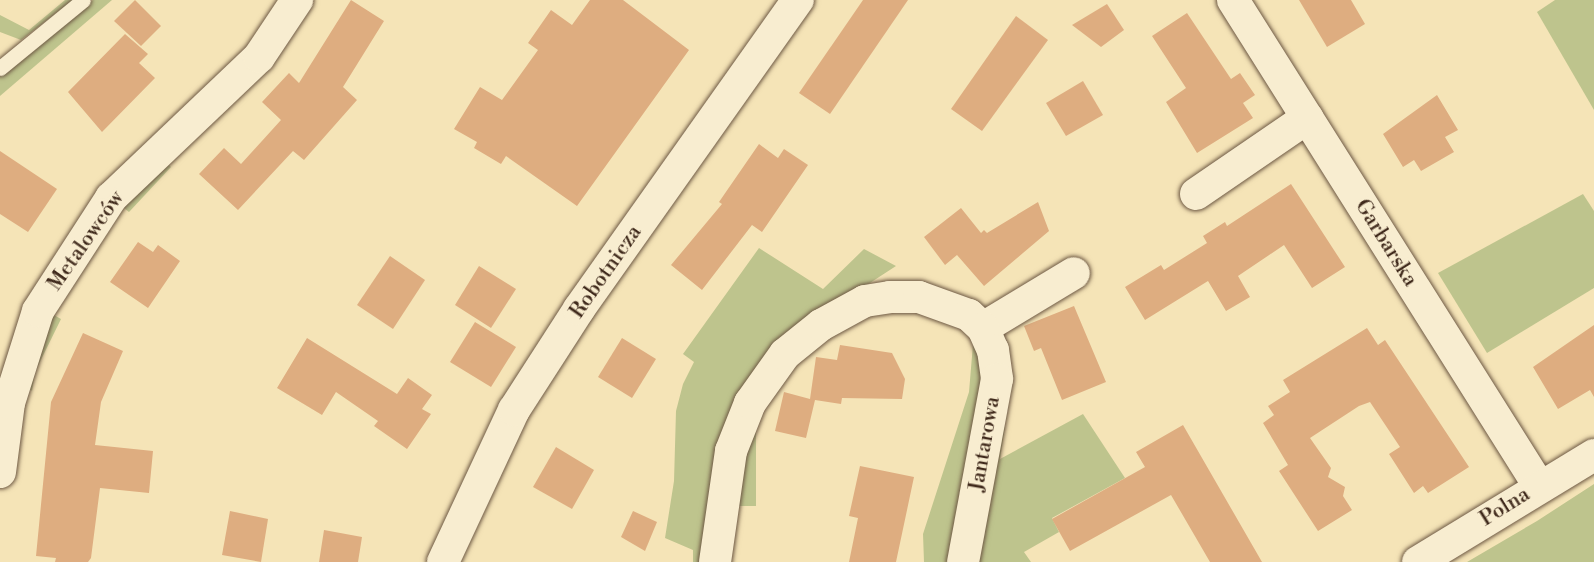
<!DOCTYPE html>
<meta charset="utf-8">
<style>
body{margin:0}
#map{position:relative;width:1594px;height:562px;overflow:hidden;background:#f5e4b7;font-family:"Libre Bodoni",serif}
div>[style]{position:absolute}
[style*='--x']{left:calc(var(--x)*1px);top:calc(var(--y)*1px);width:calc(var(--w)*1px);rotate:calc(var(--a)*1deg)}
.green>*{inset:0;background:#bec48d}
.building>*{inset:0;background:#dead80}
.roads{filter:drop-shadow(0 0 2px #6d5843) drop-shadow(0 0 2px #6d5843)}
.service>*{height:15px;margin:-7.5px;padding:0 7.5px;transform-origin:7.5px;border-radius:7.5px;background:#f8edd0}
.minor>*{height:32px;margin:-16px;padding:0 16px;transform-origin:16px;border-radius:16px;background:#f8edd0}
span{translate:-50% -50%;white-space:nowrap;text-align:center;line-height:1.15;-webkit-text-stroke:4.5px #f8edd0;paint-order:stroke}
.street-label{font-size:21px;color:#402a1c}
</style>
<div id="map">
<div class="green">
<div style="clip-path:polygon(65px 0,73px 0,21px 40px,0 32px,0 15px,29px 30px)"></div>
<div style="clip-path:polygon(93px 0,112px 0,0 96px,0 74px)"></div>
<div style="clip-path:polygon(1555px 0,1594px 0,1594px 110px,1537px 12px)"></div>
<div style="clip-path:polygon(163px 159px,171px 167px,129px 212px,119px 204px)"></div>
<div style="clip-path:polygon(1583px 194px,1594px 211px,1594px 288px,1487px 353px,1438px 273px)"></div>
<div style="clip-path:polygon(759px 248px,823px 289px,864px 249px,896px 266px,856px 292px,777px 356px,708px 562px,693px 562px,693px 550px,665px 538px,674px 481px,676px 411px,683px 384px,694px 362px,683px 354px)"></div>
<div style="clip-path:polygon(52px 314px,61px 319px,35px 372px,32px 391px,24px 383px)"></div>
<div style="clip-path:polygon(966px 329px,973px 334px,987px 374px,955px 562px,924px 562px,923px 534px,969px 392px,973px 344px)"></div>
<div style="clip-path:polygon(1083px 414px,1125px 478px,1052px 518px,1059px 532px,1024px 552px,1031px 562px,968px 562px,995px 425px,1005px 427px,1000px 459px)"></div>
<div style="clip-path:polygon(749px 430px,756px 433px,756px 506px,728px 506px)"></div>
<div style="clip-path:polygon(1594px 484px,1594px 562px,1467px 562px,1537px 521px)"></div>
</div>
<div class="building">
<div style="clip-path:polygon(135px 0,161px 26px,141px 46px,114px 21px)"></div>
<div style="clip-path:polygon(351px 0,384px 21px,343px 87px,357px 100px,304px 160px,293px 151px,238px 210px,199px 174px,224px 148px,241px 164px,281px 120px,262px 102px,289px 73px,299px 83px)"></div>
<div style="clip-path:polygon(590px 0,623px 0,689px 50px,577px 206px,506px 156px,501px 164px,474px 148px,477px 142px,454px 129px,480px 87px,502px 100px,538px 50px,528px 43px,551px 10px,572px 25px)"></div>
<div style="clip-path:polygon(863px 0,908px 0,830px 114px,799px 93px)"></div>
<div style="clip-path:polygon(1299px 0,1351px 0,1365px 24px,1327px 47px)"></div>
<div style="clip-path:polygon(1107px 4px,1124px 30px,1101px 47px,1072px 25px)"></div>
<div style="clip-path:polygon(1187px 13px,1231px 79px,1240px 73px,1255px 95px,1243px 103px,1253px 118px,1197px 153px,1166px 102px,1186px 88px,1152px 36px)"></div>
<div style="clip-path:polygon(1016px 16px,1048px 40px,982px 131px,951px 109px)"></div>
<div style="clip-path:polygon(125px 34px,148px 54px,139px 63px,155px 78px,102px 132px,68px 92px)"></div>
<div style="clip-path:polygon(1083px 81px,1103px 115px,1066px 136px,1046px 103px)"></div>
<div style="clip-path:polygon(1437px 95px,1458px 130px,1445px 137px,1454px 152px,1421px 171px,1414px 160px,1403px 167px,1383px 134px)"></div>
<div style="clip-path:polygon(759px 144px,778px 158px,784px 149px,808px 165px,762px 232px,752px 225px,702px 290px,671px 265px,722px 204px,719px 202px)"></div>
<div style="clip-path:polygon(0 151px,57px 189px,28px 232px,0 214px)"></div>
<div style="clip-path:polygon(1291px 184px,1345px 267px,1312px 288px,1284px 245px,1238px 276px,1250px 297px,1226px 311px,1208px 281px,1145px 320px,1125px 287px,1161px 265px,1164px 270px,1207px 243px,1203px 236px,1225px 222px,1227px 226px)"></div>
<div style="clip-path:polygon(1038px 202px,1049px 231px,984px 286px,957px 255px,945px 265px,924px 237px,961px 208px,981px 233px,984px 230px,987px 233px)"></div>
<div style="clip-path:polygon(138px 242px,153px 252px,158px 245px,180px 261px,148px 308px,110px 282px)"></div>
<div style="clip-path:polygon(390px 256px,425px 280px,393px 329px,357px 305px)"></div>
<div style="clip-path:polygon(479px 266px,516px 289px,491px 328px,455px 305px)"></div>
<div style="clip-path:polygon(1074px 306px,1106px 382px,1062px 400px,1041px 348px,1034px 351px,1024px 326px)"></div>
<div style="clip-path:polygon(475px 322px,516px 347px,491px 387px,450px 362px)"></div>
<div style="clip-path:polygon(1594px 325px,1594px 397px,1590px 390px,1558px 409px,1533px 367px)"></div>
<div style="clip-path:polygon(1367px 328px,1378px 345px,1385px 340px,1469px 467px,1428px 493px,1423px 486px,1414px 493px,1389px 454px,1400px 447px,1370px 402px,1359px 406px,1310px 438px,1331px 468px,1328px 477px,1345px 487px,1343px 496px,1352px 510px,1318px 531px,1279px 471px,1288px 465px,1263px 423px,1274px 415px,1268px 406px,1290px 392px,1283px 380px)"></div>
<div style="clip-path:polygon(83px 333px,123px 351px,101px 402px,95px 445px,153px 451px,149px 493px,100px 488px,91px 558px,88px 562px,55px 562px,56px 558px,36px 556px,51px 402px)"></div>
<div style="clip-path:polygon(307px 338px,397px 394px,408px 378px,432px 395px,422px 409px,431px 414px,407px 449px,374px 426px,378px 421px,336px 392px,322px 415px,277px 388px)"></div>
<div style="clip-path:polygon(622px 338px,656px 359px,632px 398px,598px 377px)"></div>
<div style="clip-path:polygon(840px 345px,892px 353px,905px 379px,902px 399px,842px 398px,841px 404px,815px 400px,806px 438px,775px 431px,784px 392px,810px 399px,816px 357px,837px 360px)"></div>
<div style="clip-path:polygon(1183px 425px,1262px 562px,1210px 562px,1171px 495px,1070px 551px,1052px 519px,1145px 467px,1136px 452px)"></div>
<div style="clip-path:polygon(556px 447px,594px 470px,572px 509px,533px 487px)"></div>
<div style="clip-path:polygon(860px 466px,914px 477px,896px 562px,849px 562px,858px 518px,849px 516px)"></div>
<div style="clip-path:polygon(230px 511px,268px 519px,261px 562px,222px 555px)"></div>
<div style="clip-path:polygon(633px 511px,657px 522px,645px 551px,621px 537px)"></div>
<div style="clip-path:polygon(324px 530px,362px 537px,358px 562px,319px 562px)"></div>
</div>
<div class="roads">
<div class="service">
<div style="--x:0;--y:68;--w:107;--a:-39.3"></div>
</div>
<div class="minor">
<div style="--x:1233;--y:0;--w:574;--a:57.8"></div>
<div style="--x:1196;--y:194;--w:135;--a:-34.4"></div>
<div style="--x:983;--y:328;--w:106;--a:-31.1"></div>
<div style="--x:0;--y:472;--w:70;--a:-82.6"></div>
<div style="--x:9;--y:403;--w:96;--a:-72.5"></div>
<div style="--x:38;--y:311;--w:135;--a:-57.1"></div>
<div style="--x:111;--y:198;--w:204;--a:-43.6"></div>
<div style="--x:259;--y:57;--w:69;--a:-56.3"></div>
<div style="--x:443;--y:562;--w:168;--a:-65"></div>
<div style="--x:514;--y:410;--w:120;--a:-57.2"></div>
<div style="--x:579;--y:309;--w:379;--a:-54.7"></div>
<div style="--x:715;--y:562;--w:112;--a:-81.8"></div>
<div style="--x:731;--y:451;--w:52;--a:-68.4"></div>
<div style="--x:750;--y:403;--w:60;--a:-54.5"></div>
<div style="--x:785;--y:354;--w:46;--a:-38.9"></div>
<div style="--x:821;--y:325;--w:50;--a:-28.6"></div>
<div style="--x:865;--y:301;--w:25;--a:-9"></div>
<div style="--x:890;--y:297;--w:29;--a:0"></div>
<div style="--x:919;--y:297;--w:53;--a:19.8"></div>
<div style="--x:969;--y:315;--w:19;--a:43"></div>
<div style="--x:983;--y:328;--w:24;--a:66"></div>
<div style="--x:993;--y:350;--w:29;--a:82"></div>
<div style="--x:997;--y:379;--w:186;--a:100.5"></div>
<div style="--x:1418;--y:562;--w:206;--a:-31.3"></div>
</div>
</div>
<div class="street-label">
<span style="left:86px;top:241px;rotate:-55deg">Metalowców</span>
<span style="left:1386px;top:243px;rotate:58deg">Garbarska</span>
<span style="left:606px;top:272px;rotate:-55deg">Robotnicza</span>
<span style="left:985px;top:444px;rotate:-80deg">Jantarowa</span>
<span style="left:1505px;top:507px;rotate:-32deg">Polna</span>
</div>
</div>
